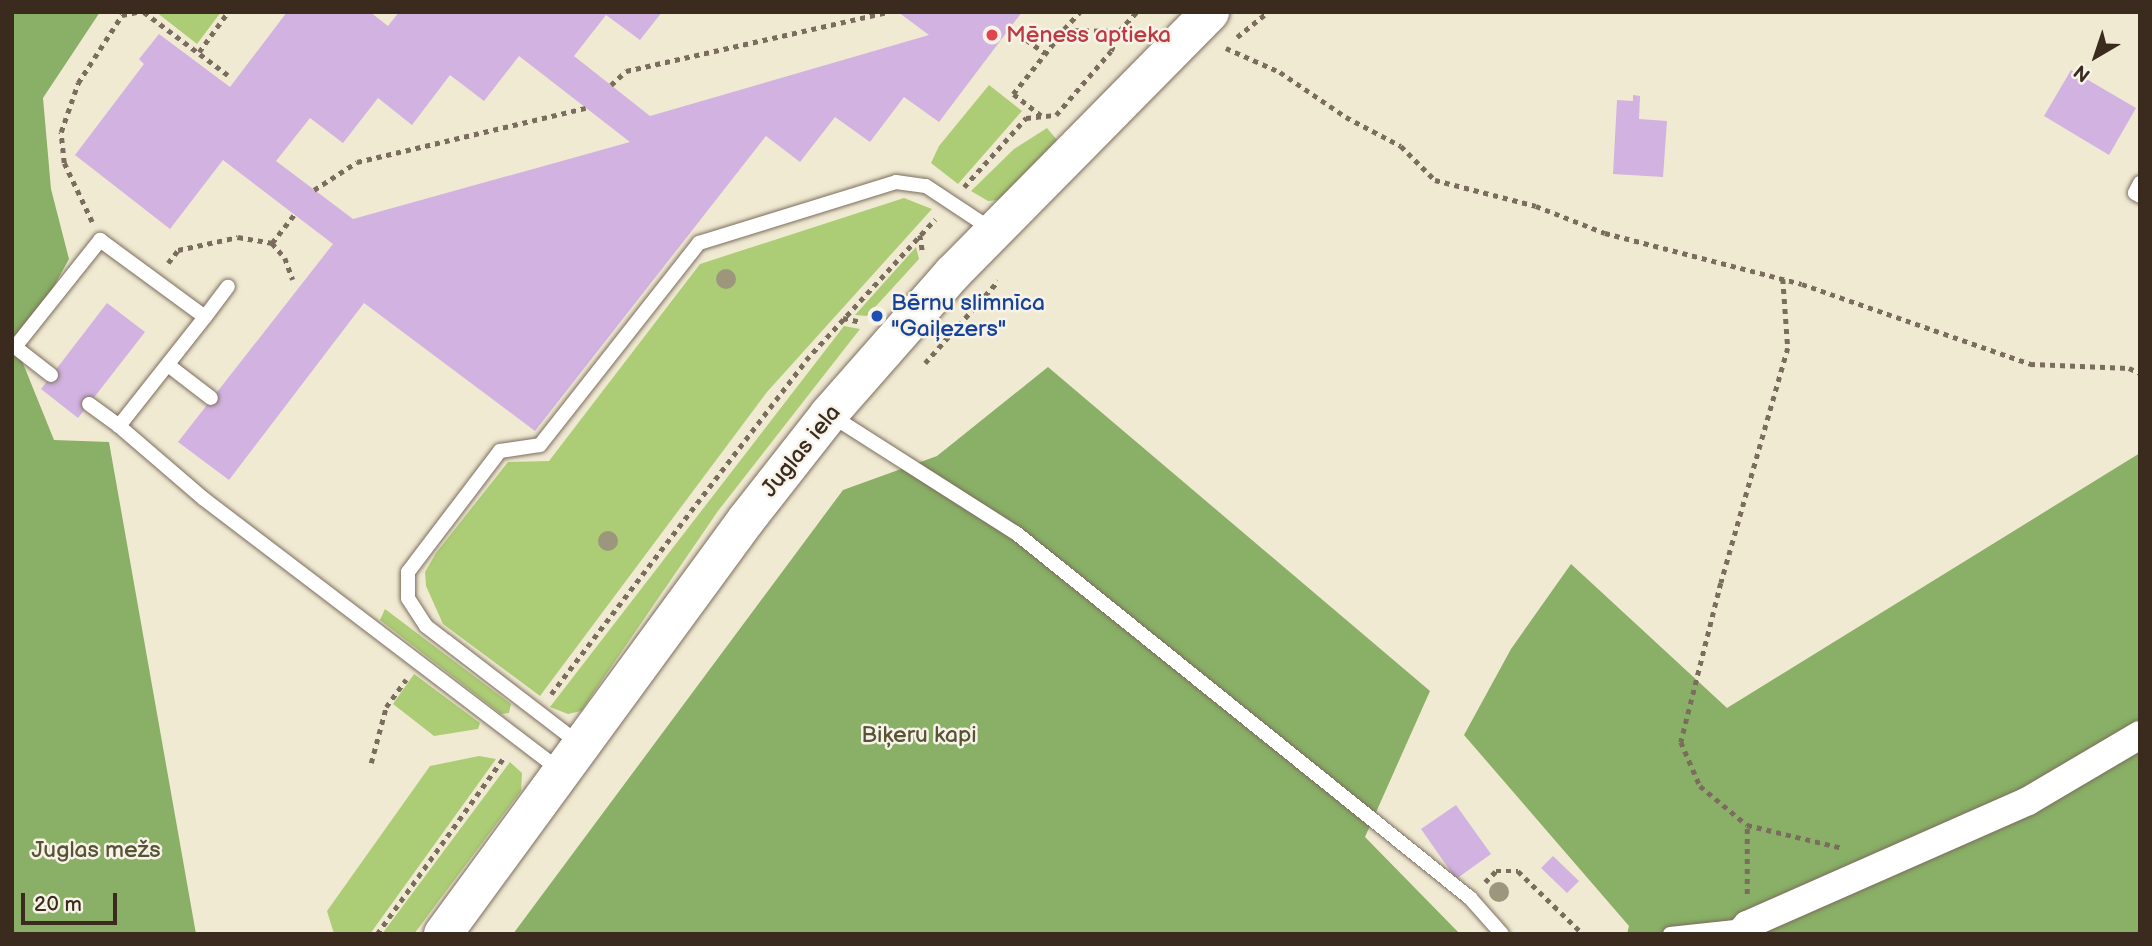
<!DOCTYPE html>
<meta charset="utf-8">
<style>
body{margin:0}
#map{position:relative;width:2152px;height:946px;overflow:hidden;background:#f1ead3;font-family:"Balsamiq Sans",sans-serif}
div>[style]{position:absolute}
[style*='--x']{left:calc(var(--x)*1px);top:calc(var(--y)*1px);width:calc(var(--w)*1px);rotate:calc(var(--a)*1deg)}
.green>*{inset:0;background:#accd75}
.forest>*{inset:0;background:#89b066}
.building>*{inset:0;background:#d1b2e0}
.path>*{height:4.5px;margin-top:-2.25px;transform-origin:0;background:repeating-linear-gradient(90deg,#7b6d5d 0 5px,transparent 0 10px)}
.roads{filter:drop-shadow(0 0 2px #7b6d5d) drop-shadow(0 0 2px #7b6d5d)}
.service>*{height:14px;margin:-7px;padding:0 7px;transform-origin:7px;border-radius:7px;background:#fff}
.minor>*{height:28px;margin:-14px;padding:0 14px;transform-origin:14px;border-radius:14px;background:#fff}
.primary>*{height:38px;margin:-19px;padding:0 19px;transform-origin:19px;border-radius:19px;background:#fff}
.trees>*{width:20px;height:20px;margin:-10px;border-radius:50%;background:#9c977c}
.dots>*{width:19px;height:19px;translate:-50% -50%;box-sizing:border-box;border:4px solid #f7f3e8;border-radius:50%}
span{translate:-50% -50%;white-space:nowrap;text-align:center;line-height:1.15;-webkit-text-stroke:5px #f7f3e8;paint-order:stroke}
.health-label{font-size:23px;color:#be3a42}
.left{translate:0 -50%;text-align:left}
.transit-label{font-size:23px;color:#164399}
.street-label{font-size:23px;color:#3b2a1e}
.park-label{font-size:23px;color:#575334}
.frame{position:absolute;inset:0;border:14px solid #3b2a1e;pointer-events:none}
.north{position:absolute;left:2061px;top:21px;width:70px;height:70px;-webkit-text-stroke:5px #f7f3e8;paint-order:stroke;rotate:219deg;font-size:19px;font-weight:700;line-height:28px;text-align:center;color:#3b2a1e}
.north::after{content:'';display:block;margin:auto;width:24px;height:32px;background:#3b2a1e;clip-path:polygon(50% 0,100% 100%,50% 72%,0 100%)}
.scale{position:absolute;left:21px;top:893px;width:96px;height:32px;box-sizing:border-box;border:4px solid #3b2a1e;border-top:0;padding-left:9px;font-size:21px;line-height:24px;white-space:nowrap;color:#3b2a1e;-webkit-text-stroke:5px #f7f3e8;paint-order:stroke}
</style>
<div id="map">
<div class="green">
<div style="clip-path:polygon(156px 12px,221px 12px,197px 44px)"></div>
<div style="clip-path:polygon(989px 85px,1022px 111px,958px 184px,931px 163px,939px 146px)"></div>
<div style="clip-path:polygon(1047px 128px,1057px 140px,1000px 200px,988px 201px,971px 191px,1014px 149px)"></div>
<div style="clip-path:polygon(904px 198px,932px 209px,767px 392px,540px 696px,443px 624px,426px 586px,425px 572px,436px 553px,508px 462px,549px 461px,700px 264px)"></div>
<div style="clip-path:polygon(916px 247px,919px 259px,867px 316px,855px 315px)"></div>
<div style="clip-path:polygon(844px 326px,860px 329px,718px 511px,581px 711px,568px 714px,550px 707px)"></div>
<div style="clip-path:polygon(385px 609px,511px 704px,509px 713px,501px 714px,380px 620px)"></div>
<div style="clip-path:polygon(414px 674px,480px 723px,478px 729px,434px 736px,393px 704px)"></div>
<div style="clip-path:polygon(479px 756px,496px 759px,370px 934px,334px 934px,327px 911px,430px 766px)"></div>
<div style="clip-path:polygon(510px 762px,522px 773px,521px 791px,414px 934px,382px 934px)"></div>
</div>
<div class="forest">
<div style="clip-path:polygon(12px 12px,100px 12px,43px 98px,51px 189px,69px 259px,18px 351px,54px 440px,109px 442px,196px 934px,12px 934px)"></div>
<div style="clip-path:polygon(1048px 367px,1430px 691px,1365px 837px,1460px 934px,513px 934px,843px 490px,937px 456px)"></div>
<div style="clip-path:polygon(2140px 453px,2140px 934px,1627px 934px,1629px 926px,1464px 735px,1511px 649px,1571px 564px,1727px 708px)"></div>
</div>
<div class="building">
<div style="clip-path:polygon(evenodd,287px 12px,370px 12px,388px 26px,399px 12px,662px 12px,640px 40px,606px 15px,574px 56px,650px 116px,929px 35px,898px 12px,1022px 12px,939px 122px,904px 97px,870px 142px,835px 117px,800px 162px,766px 136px,535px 431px,364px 303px,229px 480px,178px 442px,333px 244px,223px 160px,170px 229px,75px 155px,144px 64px,139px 59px,159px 34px,230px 87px,287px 12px,519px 56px,630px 142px,353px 219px,276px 161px,310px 118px,343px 143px,378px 98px,412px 125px,450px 75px,484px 101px,519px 56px)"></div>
<div style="clip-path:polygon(2071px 70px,2136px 108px,2109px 155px,2044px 116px)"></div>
<div style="clip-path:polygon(1633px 95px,1640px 96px,1639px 119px,1667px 121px,1663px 177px,1613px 174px,1617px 100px,1633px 101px)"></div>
<div style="clip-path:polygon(107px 303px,145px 332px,78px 418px,41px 389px)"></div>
<div style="clip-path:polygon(1456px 805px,1491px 854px,1456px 879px,1421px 829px)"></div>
<div style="clip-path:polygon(1553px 856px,1579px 881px,1567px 893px,1541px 868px)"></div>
</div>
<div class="path">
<div style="--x:144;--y:12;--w:105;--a:36.9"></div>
<div style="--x:1010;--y:28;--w:43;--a:35.5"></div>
<div style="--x:1064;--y:29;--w:23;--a:-47"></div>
<div style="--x:1237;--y:37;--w:40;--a:-39"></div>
<div style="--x:1226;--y:48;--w:59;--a:24"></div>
<div style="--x:1280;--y:72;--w:80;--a:34.3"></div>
<div style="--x:1346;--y:117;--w:62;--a:27.8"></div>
<div style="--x:1401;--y:146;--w:48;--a:45"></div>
<div style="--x:1435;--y:180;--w:104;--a:14.4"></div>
<div style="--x:1536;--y:206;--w:74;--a:21.4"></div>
<div style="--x:1605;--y:233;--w:203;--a:14.5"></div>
<div style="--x:1802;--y:284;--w:242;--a:19.3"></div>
<div style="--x:2030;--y:364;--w:99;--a:2.3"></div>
<div style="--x:2129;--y:368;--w:12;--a:24"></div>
<div style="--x:199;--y:52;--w:49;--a:-54.1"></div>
<div style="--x:611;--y:85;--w:21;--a:-43"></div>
<div style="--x:626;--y:71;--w:269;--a:-12.7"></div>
<div style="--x:1041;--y:116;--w:36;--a:-142"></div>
<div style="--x:1013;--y:94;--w:82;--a:-51.4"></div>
<div style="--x:1064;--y:30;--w:55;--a:1"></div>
<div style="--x:964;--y:187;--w:93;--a:-48.1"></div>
<div style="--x:1026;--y:118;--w:30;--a:-6"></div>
<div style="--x:1056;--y:115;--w:84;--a:-49.3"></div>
<div style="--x:1111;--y:51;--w:22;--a:-68"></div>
<div style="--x:1119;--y:31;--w:26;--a:-47"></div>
<div style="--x:314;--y:190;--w:51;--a:-33.1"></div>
<div style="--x:357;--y:162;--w:235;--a:-13.3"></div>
<div style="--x:92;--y:222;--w:65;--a:-115.4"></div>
<div style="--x:64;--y:163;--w:31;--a:-96"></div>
<div style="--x:61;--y:132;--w:52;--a:-70.9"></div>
<div style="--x:78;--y:83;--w:81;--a:-57.1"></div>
<div style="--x:122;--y:15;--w:15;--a:-11"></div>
<div style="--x:920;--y:235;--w:18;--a:81"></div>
<div style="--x:272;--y:243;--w:36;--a:-52"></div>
<div style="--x:168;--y:263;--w:16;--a:-52"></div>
<div style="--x:178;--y:250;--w:61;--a:-12.2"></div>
<div style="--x:238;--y:237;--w:35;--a:10"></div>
<div style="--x:272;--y:243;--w:20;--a:49"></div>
<div style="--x:285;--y:258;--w:23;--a:70"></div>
<div style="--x:1783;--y:279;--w:69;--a:85.9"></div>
<div style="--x:1788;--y:348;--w:244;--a:105.9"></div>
<div style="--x:1721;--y:583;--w:164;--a:104.1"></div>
<div style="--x:1681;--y:742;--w:48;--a:66.6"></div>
<div style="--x:1700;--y:786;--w:61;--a:39.7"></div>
<div style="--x:1747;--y:825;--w:99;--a:13.5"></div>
<div style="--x:843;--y:318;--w:19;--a:12"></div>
<div style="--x:925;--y:363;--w:110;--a:-48.3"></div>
<div style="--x:551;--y:694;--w:420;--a:-52.6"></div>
<div style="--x:806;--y:360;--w:191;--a:-47.5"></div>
<div style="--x:371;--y:763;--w:58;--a:-75"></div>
<div style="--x:386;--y:707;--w:34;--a:-54"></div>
<div style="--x:1485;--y:882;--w:16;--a:-45"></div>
<div style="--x:1496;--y:871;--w:22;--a:0"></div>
<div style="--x:1518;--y:871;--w:91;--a:44.1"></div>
<div style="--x:1747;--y:894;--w:69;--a:-90"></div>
<div style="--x:377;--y:934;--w:218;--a:-54.3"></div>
</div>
<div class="roads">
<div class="service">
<div style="--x:2140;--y:183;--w:11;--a:117"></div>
<div style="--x:2135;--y:193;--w:6;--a:31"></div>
<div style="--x:205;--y:317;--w:38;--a:-53"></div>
<div style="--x:168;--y:365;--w:54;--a:37.5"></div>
<div style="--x:51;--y:375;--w:46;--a:-142.1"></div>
<div style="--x:15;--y:347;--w:137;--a:-51.5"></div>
<div style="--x:100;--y:240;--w:130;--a:36.3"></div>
<div style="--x:205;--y:317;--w:139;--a:128.3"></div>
<div style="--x:119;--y:426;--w:112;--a:40.7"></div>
<div style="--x:204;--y:499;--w:447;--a:37.3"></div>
<div style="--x:89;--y:404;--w:37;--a:36"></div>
<div style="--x:832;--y:416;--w:218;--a:32.5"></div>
<div style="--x:1016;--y:533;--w:583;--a:38.8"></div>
<div style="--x:1470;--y:898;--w:48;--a:48.4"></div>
<div style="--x:581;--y:745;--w:195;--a:-142.5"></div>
<div style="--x:426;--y:626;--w:33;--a:-123"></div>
<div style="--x:408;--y:598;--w:26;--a:-90"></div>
<div style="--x:408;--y:572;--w:152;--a:-52.8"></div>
<div style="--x:500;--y:451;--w:40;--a:-8.5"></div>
<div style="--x:540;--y:445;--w:257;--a:-51.8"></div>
<div style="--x:699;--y:243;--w:206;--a:-17.2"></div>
<div style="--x:896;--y:182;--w:30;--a:8"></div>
<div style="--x:926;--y:186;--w:82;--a:33.5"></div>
<div style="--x:1670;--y:934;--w:75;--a:-6.1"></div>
</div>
<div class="minor">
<div style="--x:1739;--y:934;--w:12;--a:-48"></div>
<div style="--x:1747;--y:925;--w:307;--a:-23.8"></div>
<div style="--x:2028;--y:801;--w:130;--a:-30.5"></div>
</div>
<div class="primary">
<div style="--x:443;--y:934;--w:513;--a:-53.8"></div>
<div style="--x:746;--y:520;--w:135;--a:-51.9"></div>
<div style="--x:829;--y:414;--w:188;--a:-48.7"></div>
<div style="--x:953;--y:273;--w:366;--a:-45.4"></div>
</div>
</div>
<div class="trees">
<div style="left:726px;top:279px"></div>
<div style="left:608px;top:541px"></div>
<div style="left:1499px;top:892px"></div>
</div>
<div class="dots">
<div style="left:992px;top:35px;background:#e0444e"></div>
<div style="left:877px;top:316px;background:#1a4fb4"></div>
</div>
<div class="health-label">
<span class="left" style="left:1006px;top:35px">Mēness aptieka</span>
</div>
<div class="transit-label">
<span class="left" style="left:891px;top:316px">Bērnu slimnīca<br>"Gaiļezers"</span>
</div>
<div class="street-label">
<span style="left:801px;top:451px;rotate:-51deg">Juglas iela</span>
</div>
<div class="park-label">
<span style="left:919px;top:735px">Biķeru kapi</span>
<span style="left:96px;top:850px">Juglas mežs</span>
</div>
<div class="frame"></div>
<div class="north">N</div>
<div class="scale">20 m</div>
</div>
